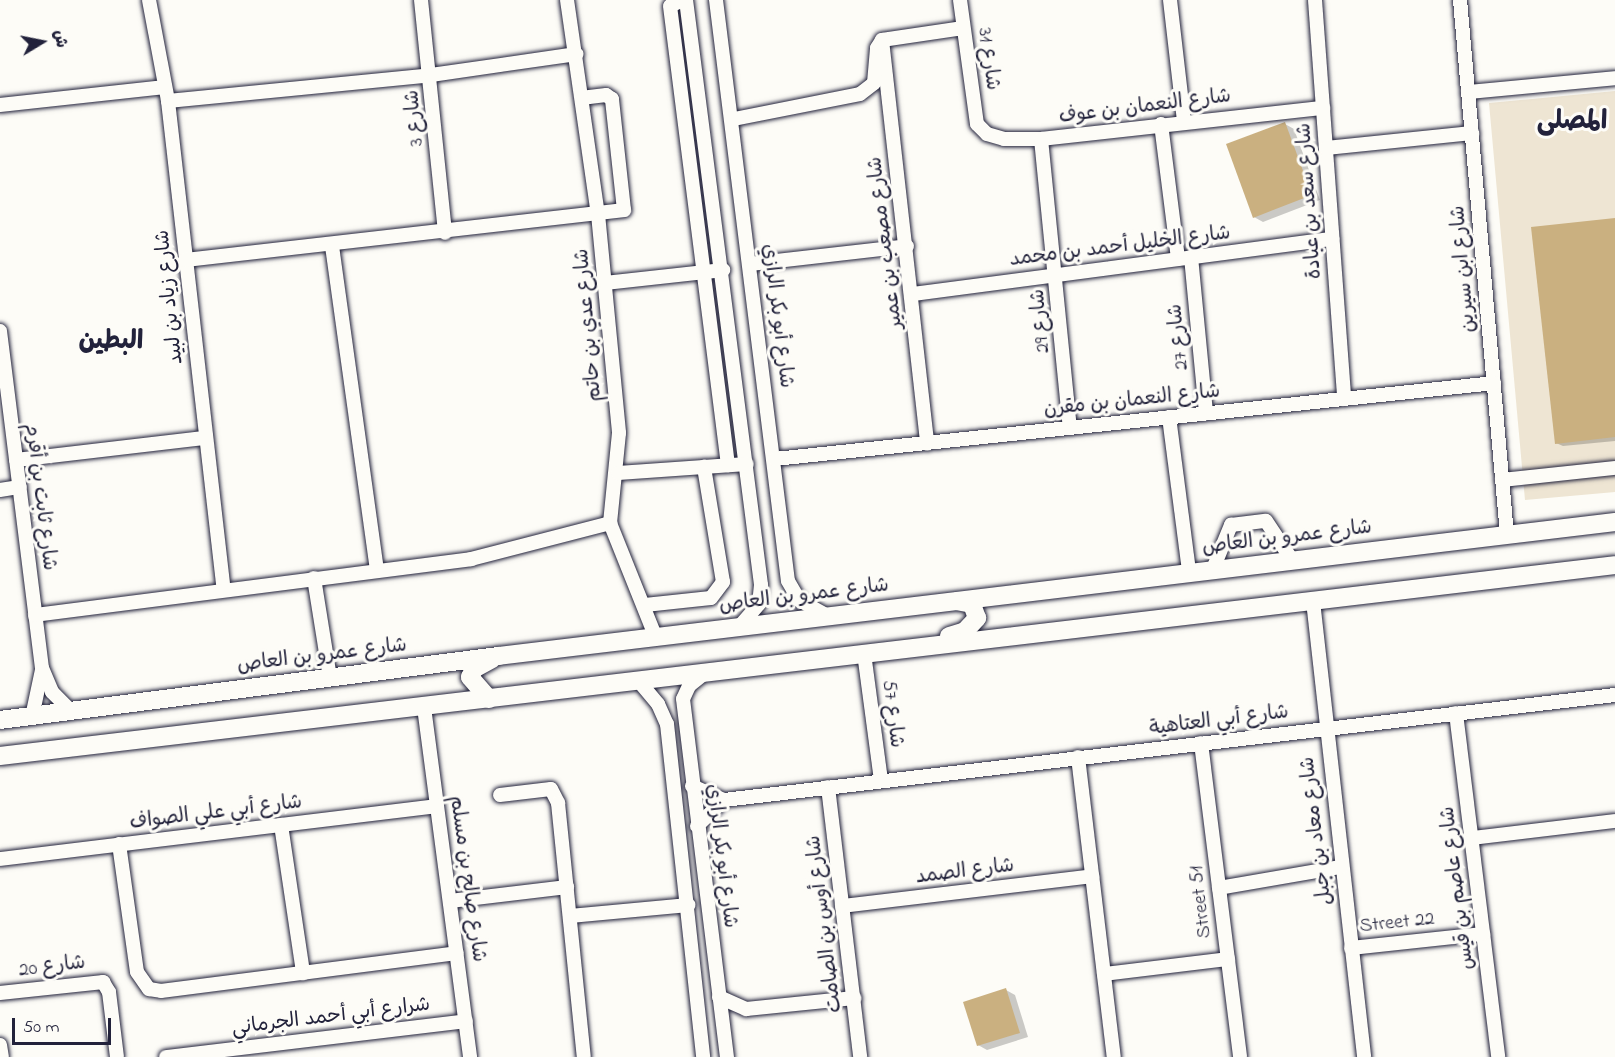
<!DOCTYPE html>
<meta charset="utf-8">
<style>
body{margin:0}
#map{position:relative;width:1615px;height:1057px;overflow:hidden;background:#fdfcf7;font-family:"Indie Flower","Playpen Sans Arabic",sans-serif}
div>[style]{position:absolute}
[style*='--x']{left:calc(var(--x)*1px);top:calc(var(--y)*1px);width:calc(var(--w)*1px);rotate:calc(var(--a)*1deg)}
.built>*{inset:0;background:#eee5d3}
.shadow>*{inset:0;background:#0003}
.building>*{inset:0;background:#cab080}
.roads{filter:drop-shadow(0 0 2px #22223b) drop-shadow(0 0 2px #22223b)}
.minor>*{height:14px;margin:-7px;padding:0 7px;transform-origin:7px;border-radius:7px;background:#fdfcf7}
.major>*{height:18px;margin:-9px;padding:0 9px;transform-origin:9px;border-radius:9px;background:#fdfcf7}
span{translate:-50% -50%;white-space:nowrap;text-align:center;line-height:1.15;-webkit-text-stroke:6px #fdfcf7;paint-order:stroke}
.street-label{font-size:20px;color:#22223b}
.district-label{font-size:26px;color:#22223b;font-weight:700}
.north{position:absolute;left:12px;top:12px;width:60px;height:60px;-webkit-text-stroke:4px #fdfcf7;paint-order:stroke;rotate:80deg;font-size:16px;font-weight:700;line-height:24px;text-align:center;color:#22223b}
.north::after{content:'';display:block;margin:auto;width:21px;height:27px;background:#22223b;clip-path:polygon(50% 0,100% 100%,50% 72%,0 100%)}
.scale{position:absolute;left:12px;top:1018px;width:99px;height:27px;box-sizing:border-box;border:3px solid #22223b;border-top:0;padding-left:8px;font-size:18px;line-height:21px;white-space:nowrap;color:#22223b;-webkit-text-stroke:4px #fdfcf7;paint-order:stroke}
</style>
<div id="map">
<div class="built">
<div style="clip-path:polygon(1615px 91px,1615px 492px,1525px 500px,1489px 103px)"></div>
</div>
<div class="shadow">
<div style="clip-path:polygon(1285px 124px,1294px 129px,1320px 200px,1263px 222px,1254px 217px)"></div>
<div style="clip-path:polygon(1615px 219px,1615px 441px,1563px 446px,1556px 443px)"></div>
<div style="clip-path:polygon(1006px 990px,1015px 995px,1028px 1037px,987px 1050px,978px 1045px)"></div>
</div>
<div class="building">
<div style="clip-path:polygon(1285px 122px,1312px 195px,1253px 218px,1226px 144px)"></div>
<div style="clip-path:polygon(1615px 218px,1615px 437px,1555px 444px,1531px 227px)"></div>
<div style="clip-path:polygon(1006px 988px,1020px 1033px,977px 1046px,963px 1002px)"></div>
</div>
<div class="roads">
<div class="minor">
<div style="--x:149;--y:0;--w:103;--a:79.3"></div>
<div style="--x:168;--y:101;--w:492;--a:83.5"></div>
<div style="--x:421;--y:0;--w:234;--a:84.1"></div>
<div style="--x:567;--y:0;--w:216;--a:81.8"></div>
<div style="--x:598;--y:214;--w:220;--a:84.5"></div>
<div style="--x:619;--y:433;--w:90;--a:95.7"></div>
<div style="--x:610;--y:523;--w:124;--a:68.2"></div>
<div style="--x:682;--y:0;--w:13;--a:153"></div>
<div style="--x:670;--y:6;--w:463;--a:82.8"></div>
<div style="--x:686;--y:0;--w:590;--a:82.69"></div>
<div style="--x:761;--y:585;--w:19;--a:96"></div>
<div style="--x:759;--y:604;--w:30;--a:131"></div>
<div style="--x:716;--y:0;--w:585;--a:82.94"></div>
<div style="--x:788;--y:581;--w:22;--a:60"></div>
<div style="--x:799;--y:600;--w:33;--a:29"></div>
<div style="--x:960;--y:0;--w:125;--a:82.2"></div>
<div style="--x:977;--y:124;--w:14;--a:45"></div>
<div style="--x:987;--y:134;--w:18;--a:16"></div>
<div style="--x:1004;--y:139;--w:37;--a:0"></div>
<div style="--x:1041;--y:139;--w:284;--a:-6.3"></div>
<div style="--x:1170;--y:0;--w:122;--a:83.4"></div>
<div style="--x:1315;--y:0;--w:400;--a:85.8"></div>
<div style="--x:1460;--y:0;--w:537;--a:84.98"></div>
<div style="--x:882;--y:40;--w:406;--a:83.6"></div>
<div style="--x:1468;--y:92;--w:148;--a:-5.4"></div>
<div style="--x:168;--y:101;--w:264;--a:-5.6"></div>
<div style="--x:431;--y:75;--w:147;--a:-8.2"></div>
<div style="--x:0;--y:105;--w:166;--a:-6.2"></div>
<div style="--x:734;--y:119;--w:128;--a:-11.2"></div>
<div style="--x:860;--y:94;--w:18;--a:-38"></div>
<div style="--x:874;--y:83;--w:35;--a:-85"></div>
<div style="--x:877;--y:48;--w:9;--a:-58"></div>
<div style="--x:882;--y:40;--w:82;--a:-8.4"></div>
<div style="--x:1161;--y:124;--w:136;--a:82.8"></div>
<div style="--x:1041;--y:139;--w:290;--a:84.3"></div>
<div style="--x:1326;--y:148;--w:147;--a:-5.9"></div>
<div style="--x:332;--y:246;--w:326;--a:82.1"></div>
<div style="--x:1191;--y:257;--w:157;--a:84.5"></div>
<div style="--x:186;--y:260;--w:441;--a:-6.5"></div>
<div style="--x:624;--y:210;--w:112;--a:-96.2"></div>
<div style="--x:612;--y:99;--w:7;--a:-146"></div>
<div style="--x:606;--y:95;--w:23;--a:173"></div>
<div style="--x:750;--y:264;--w:158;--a:-6.5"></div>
<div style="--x:605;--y:283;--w:119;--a:-6.3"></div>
<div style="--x:913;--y:294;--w:423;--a:-7.5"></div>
<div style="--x:0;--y:331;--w:340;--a:82.9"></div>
<div style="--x:42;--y:668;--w:26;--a:67"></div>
<div style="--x:52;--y:692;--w:27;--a:45"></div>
<div style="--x:1169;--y:417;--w:156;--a:82.6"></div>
<div style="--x:775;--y:459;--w:723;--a:-6.03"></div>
<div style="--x:16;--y:460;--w:189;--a:-6.7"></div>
<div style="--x:618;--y:473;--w:129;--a:-4"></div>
<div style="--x:1502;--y:480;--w:114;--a:-6.1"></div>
<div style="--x:0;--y:490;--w:20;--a:-9"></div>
<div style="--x:1213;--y:569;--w:48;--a:-67.8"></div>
<div style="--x:1231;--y:525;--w:35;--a:-7"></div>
<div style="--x:1266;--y:521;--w:47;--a:56.3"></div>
<div style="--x:314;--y:578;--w:101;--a:80.9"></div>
<div style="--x:1313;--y:601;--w:459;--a:83.6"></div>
<div style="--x:645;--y:605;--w:66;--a:-6.1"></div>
<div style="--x:711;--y:598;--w:20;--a:-53"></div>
<div style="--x:723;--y:582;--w:117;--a:-99.4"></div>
<div style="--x:35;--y:615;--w:440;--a:-7.3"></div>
<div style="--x:471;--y:559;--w:144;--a:-14.5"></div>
<div style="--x:864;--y:653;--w:129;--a:82.4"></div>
<div style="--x:706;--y:672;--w:22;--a:141"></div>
<div style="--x:689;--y:686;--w:14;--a:115"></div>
<div style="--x:683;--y:699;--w:361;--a:83"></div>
<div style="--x:637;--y:679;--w:33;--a:50"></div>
<div style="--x:658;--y:704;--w:22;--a:66"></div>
<div style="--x:667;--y:724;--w:335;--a:83.8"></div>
<div style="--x:424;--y:707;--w:353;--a:82.5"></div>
<div style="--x:1456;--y:713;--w:347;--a:83"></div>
<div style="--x:32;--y:717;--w:48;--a:-78"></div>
<div style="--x:1201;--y:743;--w:316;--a:82.9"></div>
<div style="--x:1078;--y:757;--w:302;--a:83.2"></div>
<div style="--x:692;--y:786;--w:35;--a:24"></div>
<div style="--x:724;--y:800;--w:897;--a:-6.72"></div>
<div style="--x:828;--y:787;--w:272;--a:83.2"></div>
<div style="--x:500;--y:795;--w:51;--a:-6.7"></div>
<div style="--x:551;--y:789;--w:16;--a:63"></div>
<div style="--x:558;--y:803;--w:255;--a:84.2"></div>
<div style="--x:281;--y:825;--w:150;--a:81.5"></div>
<div style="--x:697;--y:826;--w:37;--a:-44"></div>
<div style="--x:1472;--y:838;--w:144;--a:-6.8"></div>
<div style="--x:119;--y:844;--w:129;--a:82"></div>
<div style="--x:137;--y:972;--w:21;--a:55"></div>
<div style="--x:149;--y:989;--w:12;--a:9"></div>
<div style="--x:161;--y:991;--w:298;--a:-7.3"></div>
<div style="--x:0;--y:859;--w:440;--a:-6.9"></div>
<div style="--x:1219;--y:888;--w:124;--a:-9.8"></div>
<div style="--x:450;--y:901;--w:118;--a:-6.8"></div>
<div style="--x:842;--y:906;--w:252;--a:-6.8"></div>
<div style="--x:570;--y:916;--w:119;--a:-5.3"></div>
<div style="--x:1351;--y:948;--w:133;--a:-6.1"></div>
<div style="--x:1104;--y:974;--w:125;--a:-6.9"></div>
<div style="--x:0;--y:993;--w:104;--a:-6.1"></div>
<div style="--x:103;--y:982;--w:12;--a:59"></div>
<div style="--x:109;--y:992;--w:65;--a:83"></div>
<div style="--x:719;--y:997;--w:30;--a:24"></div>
<div style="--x:746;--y:1009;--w:109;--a:-5.8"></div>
<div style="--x:0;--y:1045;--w:12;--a:81"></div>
<div style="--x:166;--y:1057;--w:302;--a:-6.8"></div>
</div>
<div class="major">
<div style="--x:949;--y:636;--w:17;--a:-17"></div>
<div style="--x:965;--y:631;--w:18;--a:-47"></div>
<div style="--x:977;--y:618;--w:15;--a:-110"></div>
<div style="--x:972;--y:604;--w:15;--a:-169"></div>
<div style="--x:489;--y:699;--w:29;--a:-131"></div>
<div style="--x:470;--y:677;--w:9;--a:-63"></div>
<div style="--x:474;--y:669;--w:21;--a:-29"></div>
<div style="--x:0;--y:720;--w:502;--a:-7.32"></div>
<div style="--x:498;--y:656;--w:1125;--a:-6.84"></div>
<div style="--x:0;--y:756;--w:1626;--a:-6.74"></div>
</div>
</div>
<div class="street-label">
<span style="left:988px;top:59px;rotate:82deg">شارع 31</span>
<span style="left:1145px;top:107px;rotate:-7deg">شارع النعمان بن عوف</span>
<span style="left:415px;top:118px;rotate:-95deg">شارع 3</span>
<span style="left:1310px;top:201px;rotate:-94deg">شارع سعد بن عبادة</span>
<span style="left:886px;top:243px;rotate:-97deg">شارع مصعب بن عمير</span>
<span style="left:1120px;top:247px;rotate:-7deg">شارع الخليل أحمد بن محمد</span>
<span style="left:1464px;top:269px;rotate:-95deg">شارع ابن سيرين</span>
<span style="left:170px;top:297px;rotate:-96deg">شارع زياد بن لبيد</span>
<span style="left:777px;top:316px;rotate:83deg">شارع أبو بكر الرازي</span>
<span style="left:1041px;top:321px;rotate:-95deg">شارع 29</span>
<span style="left:589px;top:325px;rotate:-95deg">شارع عدي بن حاتم</span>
<span style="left:1179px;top:337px;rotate:-96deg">شارع 27</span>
<span style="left:1132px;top:401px;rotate:-6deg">شارع النعمان بن مقرن</span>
<span style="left:40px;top:497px;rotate:83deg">شارع ثابت بن أقرم</span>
<span style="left:1287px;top:538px;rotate:-7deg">شارع عمرو بن العاص</span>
<span style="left:804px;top:596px;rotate:-7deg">شارع عمرو بن العاص</span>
<span style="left:322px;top:656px;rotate:-7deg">شارع عمرو بن العاص</span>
<span style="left:892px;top:714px;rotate:83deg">شارع 57</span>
<span style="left:1219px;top:721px;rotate:-7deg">شارع أبي العتاهية</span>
<span style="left:216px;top:813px;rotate:-7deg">شارع أبي علي الصواف</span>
<span style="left:1317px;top:831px;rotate:-97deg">شارع معاد بن جبل</span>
<span style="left:721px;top:856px;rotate:83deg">شارع أبو بكر الرازي</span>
<span style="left:965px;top:872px;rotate:-7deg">شارع الصمد</span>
<span style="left:467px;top:879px;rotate:82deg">شارع صالح بن مسلم</span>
<span style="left:1458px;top:888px;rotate:-97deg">شارع عاصم بن قيس</span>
<span style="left:1201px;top:902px;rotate:-97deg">Street 51</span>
<span style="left:1397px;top:923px;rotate:-6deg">Street 22</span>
<span style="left:825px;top:924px;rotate:-97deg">شارع أوس بن الصامت</span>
<span style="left:52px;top:967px;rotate:-7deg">شارع 20</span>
<span style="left:331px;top:1017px;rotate:-7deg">شرارع أبي أحمد الجرماني</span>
</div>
<div class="district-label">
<span style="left:1572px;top:123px">المصلى</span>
<span style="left:111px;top:343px">البطين</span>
</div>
<div class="north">ش</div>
<div class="scale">50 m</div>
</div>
